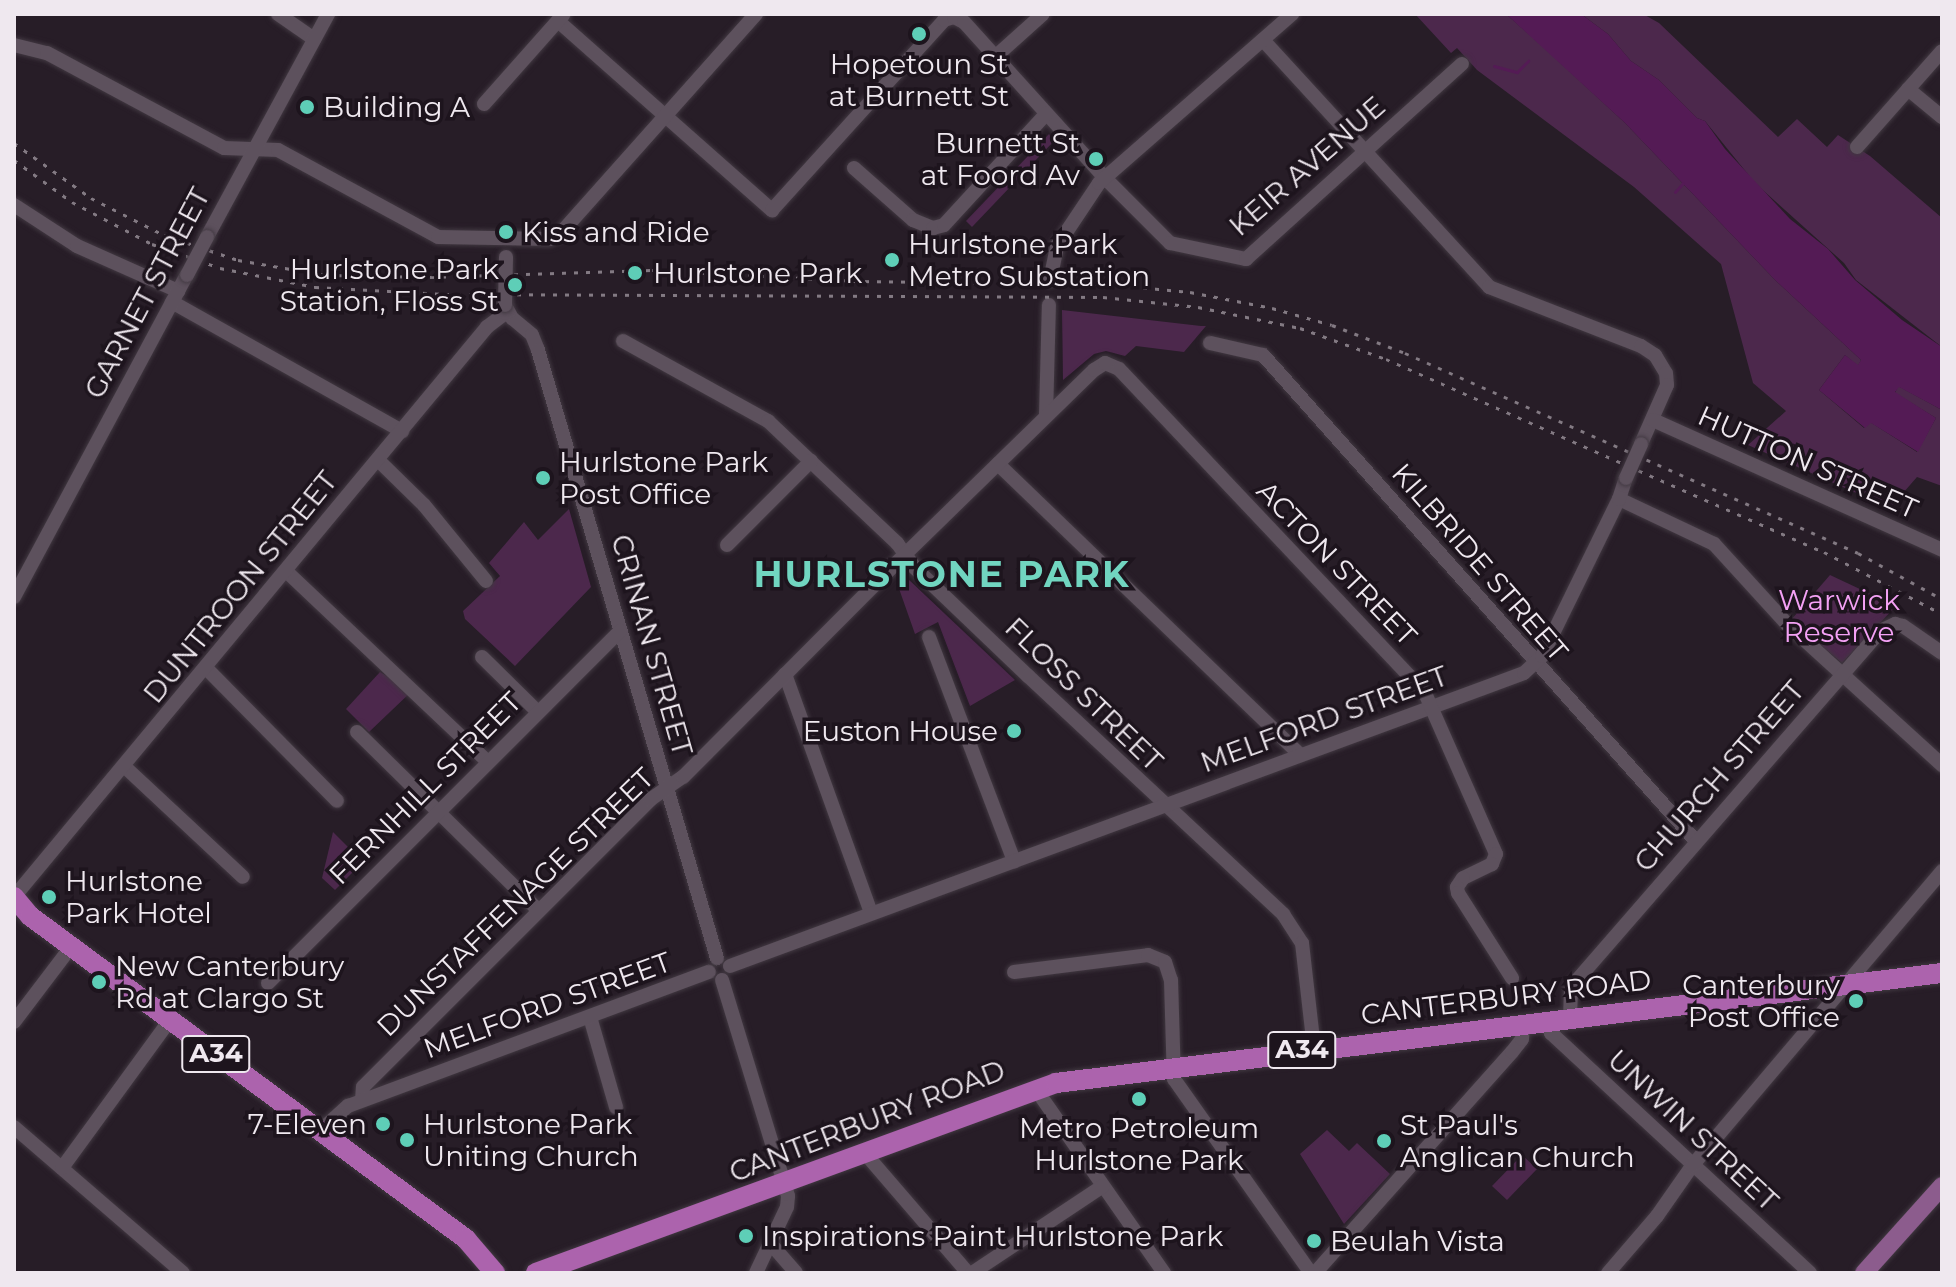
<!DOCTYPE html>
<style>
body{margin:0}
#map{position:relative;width:1956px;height:1287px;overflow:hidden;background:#271d27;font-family:Montserrat,sans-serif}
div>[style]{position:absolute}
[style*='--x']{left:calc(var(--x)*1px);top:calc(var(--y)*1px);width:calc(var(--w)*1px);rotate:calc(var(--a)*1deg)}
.green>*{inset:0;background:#4c284c}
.water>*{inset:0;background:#541b55}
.stream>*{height:3px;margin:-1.5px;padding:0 1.5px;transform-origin:1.5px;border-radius:1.5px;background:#541b55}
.roads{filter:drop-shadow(0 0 2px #413841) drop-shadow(0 0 2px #413841)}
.minor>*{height:14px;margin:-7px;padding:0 7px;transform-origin:7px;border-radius:7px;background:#5d515d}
.major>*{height:18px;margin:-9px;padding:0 9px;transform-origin:9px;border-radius:9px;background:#8c5c8d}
.highway>*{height:20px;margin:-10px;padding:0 10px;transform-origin:10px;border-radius:10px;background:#ac63ad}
.rail>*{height:3px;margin-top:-1.5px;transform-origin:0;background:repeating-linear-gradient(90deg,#837a83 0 4px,transparent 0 12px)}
.bridges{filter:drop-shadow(0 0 2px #413841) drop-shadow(0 0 2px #413841)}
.minor-bridge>*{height:14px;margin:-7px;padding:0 7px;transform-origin:7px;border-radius:7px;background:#5d515d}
.dots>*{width:22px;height:22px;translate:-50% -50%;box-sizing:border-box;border:4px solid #1d141d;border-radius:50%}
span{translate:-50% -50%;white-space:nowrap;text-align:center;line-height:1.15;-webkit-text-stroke:7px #1d141d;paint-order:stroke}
.shield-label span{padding:2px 6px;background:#1d141d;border:2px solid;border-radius:6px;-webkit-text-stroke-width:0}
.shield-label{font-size:26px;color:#efe8ef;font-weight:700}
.poi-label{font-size:28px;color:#efe8ef}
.left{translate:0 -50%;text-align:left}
.right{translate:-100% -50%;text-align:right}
.street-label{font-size:28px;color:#efe8ef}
.park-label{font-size:28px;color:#f4a1f5}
.district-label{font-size:36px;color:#71d5c0;font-weight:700;letter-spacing:2px}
.frame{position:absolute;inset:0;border:16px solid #efe8ef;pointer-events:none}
</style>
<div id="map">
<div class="green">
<div style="clip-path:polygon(1415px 14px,1506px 14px,1541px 45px,1625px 123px,1776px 281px,1861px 360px,1858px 366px,1845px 355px,1819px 390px,1864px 428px,1870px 422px,1917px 452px,1936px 418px,1895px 393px,1898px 386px,1942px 410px,1942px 486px,1917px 477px,1890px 508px,1748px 445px,1786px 411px,1753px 383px,1721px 264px,1634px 187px,1477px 70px,1457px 48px,1451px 53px)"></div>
<div style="clip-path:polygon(1581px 14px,1643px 14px,1659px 23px,1778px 137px,1797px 119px,1827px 147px,1838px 135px,1870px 156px,1942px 218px,1942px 347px,1856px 280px,1844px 263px,1755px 183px,1705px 121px,1697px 118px,1659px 80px,1631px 61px,1608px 34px)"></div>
<div style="clip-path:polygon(1049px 134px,1054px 141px,972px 227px,966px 221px)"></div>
<div style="clip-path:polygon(1062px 310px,1201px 326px,1206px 326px,1184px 352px,1136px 346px,1125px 356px,1106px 351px,1094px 354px,1063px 380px)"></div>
<div style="clip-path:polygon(569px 509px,591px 587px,515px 666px,465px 619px,463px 611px,500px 576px,489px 563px,524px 522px,538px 540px)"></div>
<div style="clip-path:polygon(1830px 575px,1896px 606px,1842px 663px,1791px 620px)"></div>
<div style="clip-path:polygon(903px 577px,907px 578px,1015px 680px,970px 706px,938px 622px,915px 634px,897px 583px)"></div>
<div style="clip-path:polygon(380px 672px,412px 691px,369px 732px,346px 709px)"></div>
<div style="clip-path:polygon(333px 832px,363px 862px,335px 890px,322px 878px)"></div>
<div style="clip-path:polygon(1327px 1130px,1349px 1151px,1357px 1143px,1390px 1174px,1344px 1224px,1300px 1154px)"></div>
<div style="clip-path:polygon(1522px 1155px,1537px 1169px,1507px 1200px,1492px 1186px)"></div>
</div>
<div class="water">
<div style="clip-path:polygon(1506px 14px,1581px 14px,1608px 34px,1631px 61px,1659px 80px,1697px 118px,1705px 121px,1725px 149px,1790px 219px,1828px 249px,1855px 280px,1902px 320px,1942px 347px,1942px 410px,1899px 387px,1895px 392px,1936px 418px,1918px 452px,1871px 423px,1865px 428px,1819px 390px,1845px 355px,1858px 365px,1861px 360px,1776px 281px,1625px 123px)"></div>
</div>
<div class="stream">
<div style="--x:1494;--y:66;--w:24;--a:15"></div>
<div style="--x:1517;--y:72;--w:16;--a:-45"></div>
<div style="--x:1675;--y:192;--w:12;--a:-48"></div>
</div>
<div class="roads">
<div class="minor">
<div style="--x:278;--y:14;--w:44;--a:34.8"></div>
<div style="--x:558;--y:21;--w:286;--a:41.5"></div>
<div style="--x:772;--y:210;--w:256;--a:-47.8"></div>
<div style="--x:944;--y:20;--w:10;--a:-17"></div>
<div style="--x:954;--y:17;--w:11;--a:27"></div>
<div style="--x:964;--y:22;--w:212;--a:47.9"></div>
<div style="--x:1106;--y:179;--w:91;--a:45"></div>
<div style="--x:1170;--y:243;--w:78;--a:11.9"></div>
<div style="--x:1246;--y:259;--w:291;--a:-42.1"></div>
<div style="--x:1263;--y:40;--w:335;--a:47.5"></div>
<div style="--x:1489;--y:287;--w:163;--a:21.2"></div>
<div style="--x:1641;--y:346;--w:17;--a:33"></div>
<div style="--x:1655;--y:355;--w:21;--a:59"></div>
<div style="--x:1666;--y:373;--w:12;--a:85"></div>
<div style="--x:1667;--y:385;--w:64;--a:113.8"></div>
<div style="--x:14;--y:45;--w:34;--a:14"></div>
<div style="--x:47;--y:53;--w:201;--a:28.2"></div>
<div style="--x:224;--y:148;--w:54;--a:2.1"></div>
<div style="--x:278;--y:150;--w:182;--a:28.5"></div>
<div style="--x:438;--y:237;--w:111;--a:1"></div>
<div style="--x:549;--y:239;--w:12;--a:-24"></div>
<div style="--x:560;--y:234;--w:295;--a:-48.3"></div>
<div style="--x:995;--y:57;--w:64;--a:-41.9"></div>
<div style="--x:1908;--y:89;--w:44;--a:39.5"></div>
<div style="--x:484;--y:104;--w:120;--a:-48.4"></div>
<div style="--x:1857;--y:147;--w:128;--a:-48.5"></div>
<div style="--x:854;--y:168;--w:79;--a:41.4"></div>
<div style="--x:913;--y:220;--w:22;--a:22"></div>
<div style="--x:933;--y:228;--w:11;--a:-15"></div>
<div style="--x:944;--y:225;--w:151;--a:-47.4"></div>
<div style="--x:14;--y:205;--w:75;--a:33.1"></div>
<div style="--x:77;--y:246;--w:111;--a:24"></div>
<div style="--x:207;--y:237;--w:254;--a:-61.5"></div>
<div style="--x:1050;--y:280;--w:35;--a:-78"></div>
<div style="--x:1057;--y:246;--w:76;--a:-56.3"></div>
<div style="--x:1099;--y:183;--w:257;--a:-41.2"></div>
<div style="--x:172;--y:302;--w:264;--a:29.3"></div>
<div style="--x:505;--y:305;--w:15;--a:62"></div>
<div style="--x:512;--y:318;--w:26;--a:40"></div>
<div style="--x:532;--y:335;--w:16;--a:68"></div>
<div style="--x:538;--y:350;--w:634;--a:73.6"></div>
<div style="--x:623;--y:341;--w:166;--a:28.9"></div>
<div style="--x:768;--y:421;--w:178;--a:43.4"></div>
<div style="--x:897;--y:543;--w:31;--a:54"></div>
<div style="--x:915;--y:568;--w:156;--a:43.7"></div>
<div style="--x:1028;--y:676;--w:349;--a:43"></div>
<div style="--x:1283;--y:914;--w:35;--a:57"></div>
<div style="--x:1302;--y:943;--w:107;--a:83.5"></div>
<div style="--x:1210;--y:343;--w:54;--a:12.8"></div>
<div style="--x:1263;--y:355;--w:651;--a:48.3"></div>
<div style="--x:1046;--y:416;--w:111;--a:-88.5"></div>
<div style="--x:1653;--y:420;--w:317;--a:24.2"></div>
<div style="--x:378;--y:460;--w:64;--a:44.4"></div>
<div style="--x:424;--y:505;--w:98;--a:50.8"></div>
<div style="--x:998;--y:464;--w:418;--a:43.9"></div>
<div style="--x:1619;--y:499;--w:105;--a:25.3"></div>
<div style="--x:1714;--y:544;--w:108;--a:47.6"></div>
<div style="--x:1787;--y:624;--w:210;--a:42.3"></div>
<div style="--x:727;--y:545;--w:119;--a:-45"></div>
<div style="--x:286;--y:571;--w:278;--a:43.4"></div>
<div style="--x:14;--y:597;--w:366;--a:-61.8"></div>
<div style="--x:929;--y:637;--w:240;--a:69.2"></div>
<div style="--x:482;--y:657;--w:78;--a:44.5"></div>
<div style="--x:207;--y:669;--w:185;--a:45.4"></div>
<div style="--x:785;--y:674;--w:254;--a:70.2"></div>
<div style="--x:357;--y:732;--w:255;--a:44.5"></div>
<div style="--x:125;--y:767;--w:161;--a:43"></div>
<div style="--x:14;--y:897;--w:741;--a:-50.31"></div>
<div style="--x:487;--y:327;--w:25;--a:-37"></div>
<div style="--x:730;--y:966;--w:846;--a:-20.25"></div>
<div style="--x:1524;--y:673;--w:25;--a:-43"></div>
<div style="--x:1542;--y:656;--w:175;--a:-63.9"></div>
<div style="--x:1619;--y:499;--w:22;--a:-72"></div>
<div style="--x:1014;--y:972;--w:135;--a:-7.2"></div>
<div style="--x:1148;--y:955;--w:18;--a:22"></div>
<div style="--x:1165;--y:962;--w:19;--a:72"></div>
<div style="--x:1171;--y:980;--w:99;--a:88.3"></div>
<div style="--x:1174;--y:1079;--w:237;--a:54.8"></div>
<div style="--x:722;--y:980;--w:226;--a:73"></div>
<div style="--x:788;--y:1196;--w:11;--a:95"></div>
<div style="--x:787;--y:1207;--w:73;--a:115.2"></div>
<div style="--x:268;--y:983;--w:498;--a:-45"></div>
<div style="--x:590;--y:1017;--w:94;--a:73.9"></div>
<div style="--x:1570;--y:1018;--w:31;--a:-88"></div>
<div style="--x:1571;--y:987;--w:471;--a:-49"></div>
<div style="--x:1880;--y:631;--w:17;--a:-25"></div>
<div style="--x:1895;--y:624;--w:8;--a:14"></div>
<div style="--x:1903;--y:626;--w:47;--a:34.7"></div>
<div style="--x:1547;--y:1021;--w:13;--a:72"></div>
<div style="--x:1551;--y:1033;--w:353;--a:42.8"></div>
<div style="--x:14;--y:1022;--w:94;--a:-52.8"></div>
<div style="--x:1035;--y:1088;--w:226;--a:55.1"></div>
<div style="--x:362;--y:1100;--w:13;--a:-86"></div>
<div style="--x:363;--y:1087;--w:407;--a:-45"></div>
<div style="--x:651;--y:799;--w:39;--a:-35"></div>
<div style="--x:683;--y:777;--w:293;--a:-45.1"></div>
<div style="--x:890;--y:569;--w:285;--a:-44.3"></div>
<div style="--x:1094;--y:370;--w:13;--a:-32"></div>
<div style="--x:1105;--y:363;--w:15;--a:23"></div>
<div style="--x:1119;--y:369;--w:446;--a:46.6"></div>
<div style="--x:1425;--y:693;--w:176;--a:66.2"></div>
<div style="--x:1496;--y:854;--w:11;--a:112"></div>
<div style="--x:1492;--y:864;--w:32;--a:154"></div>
<div style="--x:1463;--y:878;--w:11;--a:124"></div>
<div style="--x:1457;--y:887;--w:6;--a:81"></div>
<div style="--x:1458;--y:893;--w:101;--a:57.6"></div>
<div style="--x:14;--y:1127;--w:223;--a:40.8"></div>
<div style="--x:320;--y:1131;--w:38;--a:-42"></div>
<div style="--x:348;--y:1106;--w:385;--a:-20.4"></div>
<div style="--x:863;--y:1151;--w:161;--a:49.3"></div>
<div style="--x:62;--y:1168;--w:183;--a:-53.9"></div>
<div style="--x:771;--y:1244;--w:38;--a:49"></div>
<div style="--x:972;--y:1273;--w:157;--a:-33.6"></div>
<div style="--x:1315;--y:1273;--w:296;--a:-48.3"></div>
<div style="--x:1512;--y:1052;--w:16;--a:-52"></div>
<div style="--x:1522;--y:1039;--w:15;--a:-86"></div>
<div style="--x:1608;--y:1273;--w:75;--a:-49.3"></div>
<div style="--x:1657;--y:1216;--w:61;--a:-55"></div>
<div style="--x:1692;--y:1166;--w:387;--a:-49.7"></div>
</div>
<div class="major">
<div style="--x:1864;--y:1273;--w:117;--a:-48.1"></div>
</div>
<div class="highway">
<div style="--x:14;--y:897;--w:25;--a:50"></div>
<div style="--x:30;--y:916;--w:543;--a:36.53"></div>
<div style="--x:466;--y:1239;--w:45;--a:49.5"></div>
<div style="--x:536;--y:1273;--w:554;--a:-20.07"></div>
<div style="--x:1056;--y:1083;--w:893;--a:-7.08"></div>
</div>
</div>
<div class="rail">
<div style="--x:14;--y:143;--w:95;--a:35.5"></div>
<div style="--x:91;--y:198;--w:82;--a:26.9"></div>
<div style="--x:164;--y:235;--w:78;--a:18.7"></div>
<div style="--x:238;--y:260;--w:89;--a:9.7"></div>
<div style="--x:326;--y:275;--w:104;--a:1.1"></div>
<div style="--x:430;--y:277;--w:222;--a:-1.8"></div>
<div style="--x:652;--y:270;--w:201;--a:3.1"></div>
<div style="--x:853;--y:281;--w:254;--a:0.7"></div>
<div style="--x:1107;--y:284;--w:83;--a:5.5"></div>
<div style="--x:1190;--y:292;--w:84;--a:11"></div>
<div style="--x:1272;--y:308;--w:62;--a:15.8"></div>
<div style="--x:1332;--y:325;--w:78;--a:21"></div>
<div style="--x:1405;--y:353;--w:495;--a:23.8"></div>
<div style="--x:1858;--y:553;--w:96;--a:28.7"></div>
<div style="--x:14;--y:160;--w:72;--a:35.9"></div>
<div style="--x:72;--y:202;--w:90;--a:27.7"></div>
<div style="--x:152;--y:244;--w:72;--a:19.4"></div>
<div style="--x:220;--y:268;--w:97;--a:11.3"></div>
<div style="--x:315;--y:287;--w:130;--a:3.1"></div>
<div style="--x:445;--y:294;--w:658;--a:0.26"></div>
<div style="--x:1103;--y:297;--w:96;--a:6"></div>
<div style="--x:1198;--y:307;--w:104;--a:11.6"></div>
<div style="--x:1300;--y:328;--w:91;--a:19.8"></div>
<div style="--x:1386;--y:359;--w:479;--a:23.8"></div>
<div style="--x:1824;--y:552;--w:133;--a:27.7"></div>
</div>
<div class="bridges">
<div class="minor-bridge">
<div style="--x:187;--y:275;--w:43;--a:-62.2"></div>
<div style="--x:505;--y:305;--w:48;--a:-88.8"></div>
<div style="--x:1626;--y:478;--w:37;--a:-66"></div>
</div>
</div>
<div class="dots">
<div style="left:919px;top:34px;background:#5eceb7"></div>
<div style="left:307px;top:107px;background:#5eceb7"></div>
<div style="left:1096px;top:159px;background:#5eceb7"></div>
<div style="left:506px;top:232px;background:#5eceb7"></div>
<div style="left:892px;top:260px;background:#5eceb7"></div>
<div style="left:635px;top:273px;background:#5eceb7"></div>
<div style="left:515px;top:285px;background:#5eceb7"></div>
<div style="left:543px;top:478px;background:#5eceb7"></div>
<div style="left:1014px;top:731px;background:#5eceb7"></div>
<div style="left:49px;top:897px;background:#5eceb7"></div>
<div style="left:99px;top:982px;background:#5eceb7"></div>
<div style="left:1856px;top:1001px;background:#5eceb7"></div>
<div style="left:1139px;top:1099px;background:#5eceb7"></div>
<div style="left:383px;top:1124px;background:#5eceb7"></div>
<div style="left:407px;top:1140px;background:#5eceb7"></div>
<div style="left:1384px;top:1141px;background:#5eceb7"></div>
<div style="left:746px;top:1236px;background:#5eceb7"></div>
<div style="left:1314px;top:1241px;background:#5eceb7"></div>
</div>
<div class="shield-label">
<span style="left:1302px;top:1050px">A34</span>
<span style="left:216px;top:1054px">A34</span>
</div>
<div class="poi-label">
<span style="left:919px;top:80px">Hopetoun St<br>at Burnett St</span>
<span class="left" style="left:323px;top:107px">Building A</span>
<span class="right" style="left:1080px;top:159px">Burnett St<br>at Foord Av</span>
<span class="left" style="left:522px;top:232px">Kiss and Ride</span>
<span class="left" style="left:908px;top:260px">Hurlstone Park<br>Metro Substation</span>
<span class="right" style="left:499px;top:285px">Hurlstone Park<br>Station, Floss St</span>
<span class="left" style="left:653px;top:273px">Hurlstone Park</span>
<span class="left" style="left:559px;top:478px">Hurlstone Park<br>Post Office</span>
<span class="right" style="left:998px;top:731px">Euston House</span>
<span class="left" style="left:65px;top:897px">Hurlstone<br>Park Hotel</span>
<span class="left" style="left:115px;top:982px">New Canterbury<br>Rd at Clargo St</span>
<span class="right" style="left:1840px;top:1001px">Canterbury<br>Post Office</span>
<span class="right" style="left:367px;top:1124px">7-Eleven</span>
<span class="left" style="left:423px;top:1140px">Hurlstone Park<br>Uniting Church</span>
<span class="left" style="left:1400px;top:1141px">St Paul's<br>Anglican Church</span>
<span style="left:1139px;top:1144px">Metro Petroleum<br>Hurlstone Park</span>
<span class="left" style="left:762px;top:1236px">Inspirations Paint Hurlstone Park</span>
<span class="left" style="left:1330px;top:1241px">Beulah Vista</span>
</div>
<div class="street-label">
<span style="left:1307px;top:166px;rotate:-41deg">KEIR AVENUE</span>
<span style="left:147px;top:293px;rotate:-62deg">GARNET STREET</span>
<span style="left:1808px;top:462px;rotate:24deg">HUTTON STREET</span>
<span style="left:1480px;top:562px;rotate:49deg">KILBRIDE STREET</span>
<span style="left:1337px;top:563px;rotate:46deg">ACTON STREET</span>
<span style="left:240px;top:587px;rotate:-51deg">DUNTROON STREET</span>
<span style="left:652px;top:645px;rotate:74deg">CRINAN STREET</span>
<span style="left:1084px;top:694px;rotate:44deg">FLOSS STREET</span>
<span style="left:1324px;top:719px;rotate:-20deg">MELFORD STREET</span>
<span style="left:1719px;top:776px;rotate:-49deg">CHURCH STREET</span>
<span style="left:425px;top:788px;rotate:-45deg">FERNHILL STREET</span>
<span style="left:515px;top:902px;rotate:-44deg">DUNSTAFFENAGE STREET</span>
<span style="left:1506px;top:997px;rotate:-7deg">CANTERBURY ROAD</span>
<span style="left:547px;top:1005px;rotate:-20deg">MELFORD STREET</span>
<span style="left:867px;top:1121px;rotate:-21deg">CANTERBURY ROAD</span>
<span style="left:1693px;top:1130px;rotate:43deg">UNWIN STREET</span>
</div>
<div class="park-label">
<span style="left:1839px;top:616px">Warwick<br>Reserve</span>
</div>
<div class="district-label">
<span style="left:942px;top:575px">HURLSTONE PARK</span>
</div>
<div class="frame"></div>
</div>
